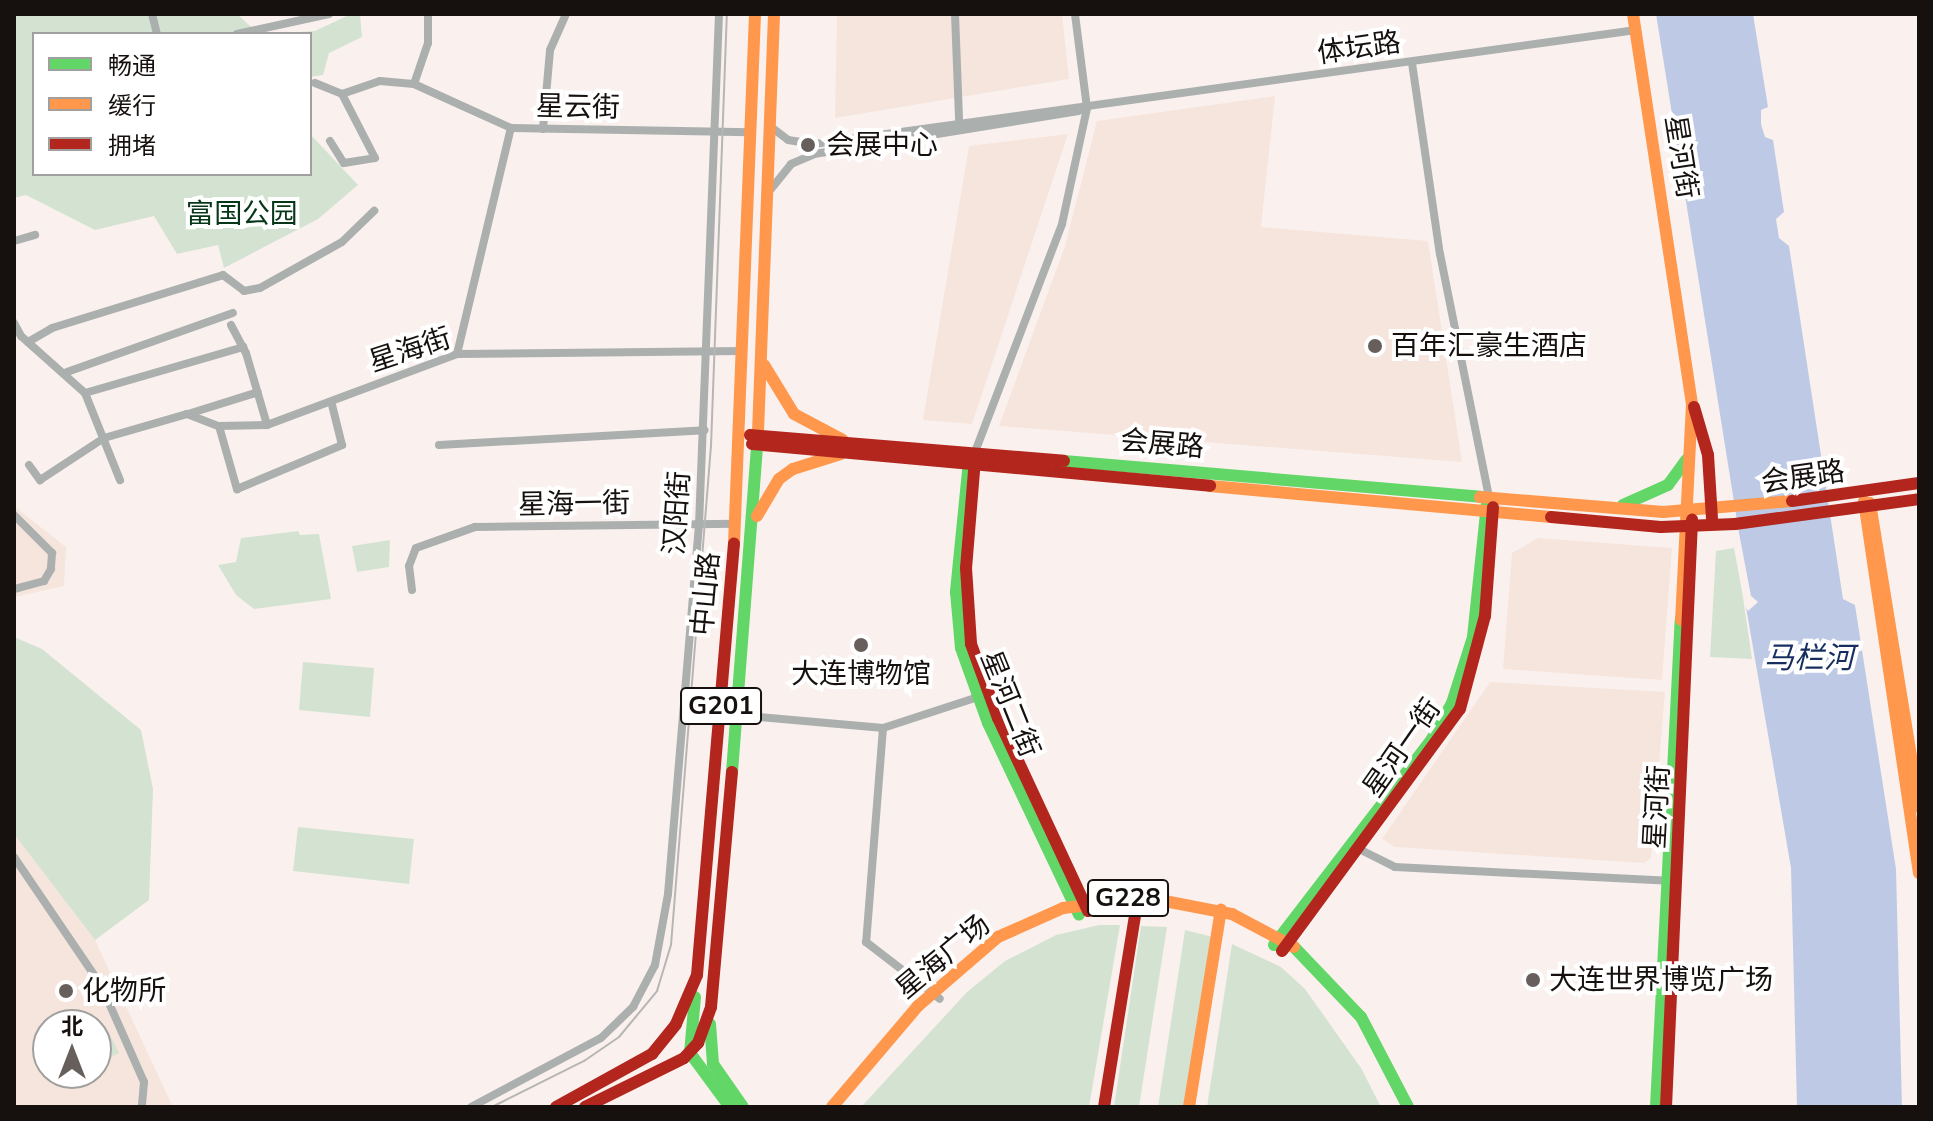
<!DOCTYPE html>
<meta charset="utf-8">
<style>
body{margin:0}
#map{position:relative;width:1933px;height:1121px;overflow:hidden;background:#faf1ee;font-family:"Nunito Sans","Noto Sans SC",sans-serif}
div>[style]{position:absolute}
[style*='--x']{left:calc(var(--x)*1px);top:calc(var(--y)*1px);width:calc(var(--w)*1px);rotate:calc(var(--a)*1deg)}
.built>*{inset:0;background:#f6e5dd}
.green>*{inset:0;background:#d4e3d1}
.water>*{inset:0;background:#becae5}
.street>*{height:8px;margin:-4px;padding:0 4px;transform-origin:4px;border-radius:4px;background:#abb0af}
.fast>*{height:12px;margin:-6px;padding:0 6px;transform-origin:6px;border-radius:6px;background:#63d668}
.slow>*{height:12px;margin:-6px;padding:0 6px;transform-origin:6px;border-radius:6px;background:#ff974d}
.jam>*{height:12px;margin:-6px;padding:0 6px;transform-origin:6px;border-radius:6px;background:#b3261e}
.tram>*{height:2px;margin:-1px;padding:0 1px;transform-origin:1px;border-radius:1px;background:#b7b6b4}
.dots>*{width:22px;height:22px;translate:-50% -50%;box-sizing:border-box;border:4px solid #fff;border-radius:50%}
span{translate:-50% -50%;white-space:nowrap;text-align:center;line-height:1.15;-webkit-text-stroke:8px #fff;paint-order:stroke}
.shield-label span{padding:2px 6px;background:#fff;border:2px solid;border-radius:6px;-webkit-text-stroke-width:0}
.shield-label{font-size:26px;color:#16110e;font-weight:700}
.street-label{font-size:28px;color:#16110e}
.poi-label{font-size:28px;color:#16110e}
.left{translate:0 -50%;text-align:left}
.park-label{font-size:28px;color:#063617}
.water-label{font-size:30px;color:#152e5e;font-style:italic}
.frame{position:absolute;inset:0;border:16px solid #16110e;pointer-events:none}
.legend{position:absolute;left:32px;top:32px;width:280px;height:144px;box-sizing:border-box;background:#fff;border:2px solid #a2a09f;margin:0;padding:10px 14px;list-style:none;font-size:24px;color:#16110e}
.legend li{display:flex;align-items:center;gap:16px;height:40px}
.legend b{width:40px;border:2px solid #a2a09f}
.north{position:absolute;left:32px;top:1009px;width:80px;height:80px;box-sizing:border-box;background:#fff;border:2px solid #a2a09f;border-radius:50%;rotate:0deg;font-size:22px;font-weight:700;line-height:32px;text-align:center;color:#16110e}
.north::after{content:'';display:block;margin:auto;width:28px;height:36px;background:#665f5c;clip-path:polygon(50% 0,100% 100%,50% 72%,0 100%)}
</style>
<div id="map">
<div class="built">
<div style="clip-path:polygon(837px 14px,1062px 14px,1069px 79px,835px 118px)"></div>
<div style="clip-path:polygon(1275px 96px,1261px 227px,1428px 241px,1462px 462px,999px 426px,1065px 246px,1097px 121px)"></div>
<div style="clip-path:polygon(1068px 134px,972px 424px,923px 420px,969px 146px)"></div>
<div style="clip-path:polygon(14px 506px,66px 547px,64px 586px,14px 597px)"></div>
<div style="clip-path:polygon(1538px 538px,1672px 548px,1662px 680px,1503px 669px,1512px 553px)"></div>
<div style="clip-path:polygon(1490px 682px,1665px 692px,1651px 858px,1644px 863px,1395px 847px,1382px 839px)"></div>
<div style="clip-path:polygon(evenodd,14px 834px,95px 940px,173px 1107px,14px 1107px,14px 834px,48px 1025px,96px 1025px,96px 1073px,48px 1073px,48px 1025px)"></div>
</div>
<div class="green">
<div style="clip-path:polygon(14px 14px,237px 14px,259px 34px,34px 34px,34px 174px,310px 174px,310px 134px,358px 185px,318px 219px,224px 268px,218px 245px,177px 254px,154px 216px,95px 230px,26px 195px,14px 198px)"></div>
<div style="clip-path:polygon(351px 14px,360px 14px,362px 37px,329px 53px,323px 75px,310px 77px,310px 34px,269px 34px,315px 31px)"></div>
<div style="clip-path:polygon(298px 531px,300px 535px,319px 534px,331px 599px,254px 609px,236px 595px,218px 565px,236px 562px,241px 538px)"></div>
<div style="clip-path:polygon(390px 540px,389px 567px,357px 572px,352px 546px)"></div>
<div style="clip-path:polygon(1734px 548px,1742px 591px,1752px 659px,1710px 657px,1716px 551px)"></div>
<div style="clip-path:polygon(14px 637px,42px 649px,141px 730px,153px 789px,149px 900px,95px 940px,14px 834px)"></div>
<div style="clip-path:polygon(303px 662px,374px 668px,370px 717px,299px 710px)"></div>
<div style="clip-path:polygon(298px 827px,414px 839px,409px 884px,293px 871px)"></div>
<div style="clip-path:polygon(1099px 925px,1120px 925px,1089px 1107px,861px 1107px,967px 992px,1005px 961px,1056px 935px)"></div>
<div style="clip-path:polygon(1141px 926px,1167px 927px,1139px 1107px,1114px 1107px)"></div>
<div style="clip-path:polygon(1185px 930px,1213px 937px,1186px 1107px,1158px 1107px)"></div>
<div style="clip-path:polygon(1232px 944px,1281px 967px,1305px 989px,1361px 1068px,1381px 1107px,1207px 1107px)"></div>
<div style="clip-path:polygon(108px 1031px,119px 1053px,96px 1064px,96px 1037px)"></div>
</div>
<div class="water">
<div style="clip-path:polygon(1656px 14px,1753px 14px,1768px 107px,1761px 110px,1761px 124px,1765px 137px,1773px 140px,1784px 212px,1776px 219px,1779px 238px,1789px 246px,1843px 599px,1855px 605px,1896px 869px,1902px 1107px,1797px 1107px,1791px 868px,1746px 607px,1748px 611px,1758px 602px,1751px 596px,1739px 533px)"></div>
</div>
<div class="street">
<div style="--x:152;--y:14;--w:21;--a:76"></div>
<div style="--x:955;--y:14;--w:105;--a:87.8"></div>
<div style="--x:237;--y:34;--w:94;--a:-12.3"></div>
<div style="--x:1412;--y:63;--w:193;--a:81.7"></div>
<div style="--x:1440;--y:254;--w:248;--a:78.6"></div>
<div style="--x:315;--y:83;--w:29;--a:22"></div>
<div style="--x:342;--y:94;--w:40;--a:-18.9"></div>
<div style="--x:380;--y:81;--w:34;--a:5"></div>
<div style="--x:414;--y:84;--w:107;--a:24.4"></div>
<div style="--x:511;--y:128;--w:240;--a:1"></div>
<div style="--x:414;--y:84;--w:43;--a:-71.1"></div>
<div style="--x:428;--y:43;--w:29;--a:-90"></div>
<div style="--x:771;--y:127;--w:21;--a:37"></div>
<div style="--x:788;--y:140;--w:26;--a:9"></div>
<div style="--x:814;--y:144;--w:830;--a:-7.9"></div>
<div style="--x:543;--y:129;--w:79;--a:-84.9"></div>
<div style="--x:550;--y:50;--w:39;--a:-66"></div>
<div style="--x:330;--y:141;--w:26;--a:58"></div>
<div style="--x:344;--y:163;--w:31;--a:-9"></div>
<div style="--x:375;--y:158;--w:72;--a:-117.3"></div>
<div style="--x:771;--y:189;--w:32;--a:-51"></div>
<div style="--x:791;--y:164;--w:25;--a:-23"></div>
<div style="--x:814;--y:154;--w:268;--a:-9.2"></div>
<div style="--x:14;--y:241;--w:22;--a:-16"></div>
<div style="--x:14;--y:323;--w:15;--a:62"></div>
<div style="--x:21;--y:336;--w:86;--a:41.7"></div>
<div style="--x:85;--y:393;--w:94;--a:68.1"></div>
<div style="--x:231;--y:325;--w:32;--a:62"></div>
<div style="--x:246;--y:353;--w:75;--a:73.7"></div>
<div style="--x:28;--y:342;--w:28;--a:-30"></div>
<div style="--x:52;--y:328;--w:179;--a:-17.2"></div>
<div style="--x:223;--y:275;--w:26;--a:37"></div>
<div style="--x:244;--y:291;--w:16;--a:-11"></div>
<div style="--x:260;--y:288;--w:94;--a:-29.3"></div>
<div style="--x:342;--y:242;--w:45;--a:-44.1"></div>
<div style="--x:457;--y:354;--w:232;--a:-76.6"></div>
<div style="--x:67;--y:372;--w:176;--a:-19.6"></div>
<div style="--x:85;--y:393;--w:165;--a:-16.2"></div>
<div style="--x:188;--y:414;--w:73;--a:-17.4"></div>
<div style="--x:219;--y:426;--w:66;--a:74.1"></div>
<div style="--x:237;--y:489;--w:114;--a:-22.7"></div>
<div style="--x:342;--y:445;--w:45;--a:-104"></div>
<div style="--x:439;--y:445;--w:266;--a:-3.2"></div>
<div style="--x:975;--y:452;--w:244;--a:-69.1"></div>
<div style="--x:1062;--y:224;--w:119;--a:-77.8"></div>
<div style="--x:1087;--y:108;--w:95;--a:-97.3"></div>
<div style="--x:29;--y:465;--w:19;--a:54"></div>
<div style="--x:40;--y:480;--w:77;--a:-33.3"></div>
<div style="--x:104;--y:438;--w:86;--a:-16.1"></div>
<div style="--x:187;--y:414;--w:34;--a:21"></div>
<div style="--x:219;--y:426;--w:48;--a:-1.2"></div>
<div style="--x:267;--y:425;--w:203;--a:-20.5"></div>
<div style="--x:457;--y:354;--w:285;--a:-0.6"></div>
<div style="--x:14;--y:515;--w:54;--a:45"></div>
<div style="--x:52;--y:553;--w:16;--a:94"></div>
<div style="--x:51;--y:569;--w:14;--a:120"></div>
<div style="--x:44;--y:581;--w:31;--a:165"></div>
<div style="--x:412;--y:590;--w:24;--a:-97"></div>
<div style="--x:409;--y:566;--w:19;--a:-69"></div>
<div style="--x:416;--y:548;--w:63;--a:-19.6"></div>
<div style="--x:475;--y:527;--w:261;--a:-0.7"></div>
<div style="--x:737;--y:715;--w:147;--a:5.1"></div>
<div style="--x:883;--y:728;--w:100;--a:-18.1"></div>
<div style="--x:883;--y:728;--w:215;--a:94.5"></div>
<div style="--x:866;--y:942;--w:93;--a:37.6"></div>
<div style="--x:1359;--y:849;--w:40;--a:26.6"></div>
<div style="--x:1395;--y:867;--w:274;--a:2.9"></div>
<div style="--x:14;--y:857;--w:155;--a:55.8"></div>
<div style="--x:101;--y:985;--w:106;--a:66.1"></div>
<div style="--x:144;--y:1082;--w:25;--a:95"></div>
<div style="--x:471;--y:1107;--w:147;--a:-28"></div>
<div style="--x:601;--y:1038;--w:45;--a:-44.1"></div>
<div style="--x:633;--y:1007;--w:47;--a:-62.4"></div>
<div style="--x:655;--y:965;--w:72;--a:-79.6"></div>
<div style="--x:668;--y:894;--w:370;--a:-85.2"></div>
<div style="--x:699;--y:525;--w:511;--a:-87.76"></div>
</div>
<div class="fast">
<div style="--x:969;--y:461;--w:132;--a:95.7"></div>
<div style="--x:956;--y:592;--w:56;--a:84.9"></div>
<div style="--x:961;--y:648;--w:80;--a:70.2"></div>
<div style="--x:988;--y:723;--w:212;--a:64.6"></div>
<div style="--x:1064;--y:461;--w:418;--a:4.9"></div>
<div style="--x:1623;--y:505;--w:49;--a:-24"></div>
<div style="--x:1668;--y:485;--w:31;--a:-54"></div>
<div style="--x:732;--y:772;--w:341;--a:-85.6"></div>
<div style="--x:1274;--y:945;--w:260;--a:-52.5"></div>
<div style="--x:1432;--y:739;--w:41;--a:-60.9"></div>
<div style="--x:1452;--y:703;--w:69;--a:-72.3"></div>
<div style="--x:1473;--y:637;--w:134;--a:-84"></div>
<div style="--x:1294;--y:947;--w:97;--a:46.3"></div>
<div style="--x:1361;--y:1017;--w:102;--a:62.4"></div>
<div style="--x:695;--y:997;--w:56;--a:95.1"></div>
<div style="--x:690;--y:1053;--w:67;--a:53.5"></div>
<div style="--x:710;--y:1024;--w:40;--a:85.7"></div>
<div style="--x:713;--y:1064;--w:52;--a:55.1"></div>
<div style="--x:1656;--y:1107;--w:488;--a:-87.1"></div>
</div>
<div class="slow">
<div style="--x:1633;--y:14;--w:394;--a:81.4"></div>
<div style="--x:1692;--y:404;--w:216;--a:92.9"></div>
<div style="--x:764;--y:365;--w:57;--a:58.5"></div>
<div style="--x:794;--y:414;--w:55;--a:28"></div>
<div style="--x:758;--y:432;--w:418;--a:-87.8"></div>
<div style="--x:1210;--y:486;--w:342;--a:5.2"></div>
<div style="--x:1480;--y:497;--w:184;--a:4.7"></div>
<div style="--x:1663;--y:512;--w:129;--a:-4.9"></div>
<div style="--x:1864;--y:501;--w:376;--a:81.6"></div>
<div style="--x:1870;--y:503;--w:308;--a:80.8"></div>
<div style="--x:757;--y:516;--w:43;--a:-59.3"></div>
<div style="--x:779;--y:479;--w:17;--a:-36"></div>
<div style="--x:793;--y:469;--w:50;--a:-17.4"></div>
<div style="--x:734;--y:544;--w:530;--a:-87.73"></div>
<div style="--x:832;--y:1107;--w:133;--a:-49.6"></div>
<div style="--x:918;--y:1006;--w:106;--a:-40.8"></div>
<div style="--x:998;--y:937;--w:71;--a:-24"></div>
<div style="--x:1063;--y:908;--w:87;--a:-6.6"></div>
<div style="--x:1149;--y:898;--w:85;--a:10.9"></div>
<div style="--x:1232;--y:914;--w:70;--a:28"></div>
<div style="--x:1189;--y:1107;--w:200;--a:-80.8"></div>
</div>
<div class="jam">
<div style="--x:1694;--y:407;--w:50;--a:73.7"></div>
<div style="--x:1708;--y:455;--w:63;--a:86.4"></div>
<div style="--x:750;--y:435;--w:315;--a:4.7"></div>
<div style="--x:752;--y:444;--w:460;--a:5.2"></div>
<div style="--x:975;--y:459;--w:109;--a:94.7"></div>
<div style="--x:966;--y:568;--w:76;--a:86.2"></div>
<div style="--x:971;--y:644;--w:79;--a:70"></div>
<div style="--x:998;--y:718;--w:213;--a:65"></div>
<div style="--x:1792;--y:501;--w:128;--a:-8.1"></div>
<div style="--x:1551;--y:517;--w:110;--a:5.2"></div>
<div style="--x:1661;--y:527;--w:74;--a:-2.3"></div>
<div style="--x:1735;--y:524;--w:186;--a:-7.7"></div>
<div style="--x:1282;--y:951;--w:300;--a:-53.7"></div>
<div style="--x:1460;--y:709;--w:96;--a:-75"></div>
<div style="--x:1485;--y:616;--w:109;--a:-85.8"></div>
<div style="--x:556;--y:1107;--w:110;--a:-28.9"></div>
<div style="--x:652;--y:1054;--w:38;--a:-51"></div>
<div style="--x:676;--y:1024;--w:53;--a:-66.8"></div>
<div style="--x:697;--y:975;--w:433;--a:-85.1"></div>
<div style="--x:585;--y:1107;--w:110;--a:-26.3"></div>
<div style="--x:684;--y:1058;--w:21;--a:-47"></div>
<div style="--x:698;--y:1043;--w:38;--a:-70"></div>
<div style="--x:711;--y:1007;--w:236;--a:-84.9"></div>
<div style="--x:1104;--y:1107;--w:212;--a:-80.8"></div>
<div style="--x:1666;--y:1107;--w:588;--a:-87.46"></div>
</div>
<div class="tram">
<div style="--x:492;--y:1107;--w:103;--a:-26.6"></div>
<div style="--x:584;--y:1061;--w:42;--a:-34.4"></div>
<div style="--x:619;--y:1037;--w:60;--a:-50.4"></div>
<div style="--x:657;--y:991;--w:48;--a:-73.1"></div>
<div style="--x:671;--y:945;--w:501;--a:-85.42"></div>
<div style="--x:711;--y:446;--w:432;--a:-87.9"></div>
</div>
<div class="dots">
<div style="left:808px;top:145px;background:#665f5c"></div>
<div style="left:1375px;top:346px;background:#665f5c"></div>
<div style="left:861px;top:645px;background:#665f5c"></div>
<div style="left:1533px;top:980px;background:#665f5c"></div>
<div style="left:66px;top:991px;background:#665f5c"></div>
</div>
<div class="shield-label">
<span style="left:721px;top:706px">G201</span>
<span style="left:1128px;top:898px">G228</span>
</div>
<div class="street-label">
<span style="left:1359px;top:48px;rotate:-8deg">体坛路</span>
<span style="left:578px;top:107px;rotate:1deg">星云街</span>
<span style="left:1681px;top:157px;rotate:81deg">星河街</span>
<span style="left:410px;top:350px;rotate:-18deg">星海街</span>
<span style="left:1162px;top:444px;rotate:5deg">会展路</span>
<span style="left:1803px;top:477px;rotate:-8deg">会展路</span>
<span style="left:574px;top:504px;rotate:-1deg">星海一街</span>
<span style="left:677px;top:513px;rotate:-86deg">汉阳街</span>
<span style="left:706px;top:594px;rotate:-85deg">中山路</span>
<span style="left:1010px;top:704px;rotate:68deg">星河二街</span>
<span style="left:1402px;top:748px;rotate:-55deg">星河一街</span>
<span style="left:1657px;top:807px;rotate:-87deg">星河街</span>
<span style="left:943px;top:957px;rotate:-40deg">星海广场</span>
</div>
<div class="poi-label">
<span class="left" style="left:826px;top:145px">会展中心</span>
<span class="left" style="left:1391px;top:346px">百年汇豪生酒店</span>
<span style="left:861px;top:674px">大连博物馆</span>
<span class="left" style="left:1549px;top:980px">大连世界博览广场</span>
<span class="left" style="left:82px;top:991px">化物所</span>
</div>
<div class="park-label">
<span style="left:242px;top:214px">富国公园</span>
</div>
<div class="water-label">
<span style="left:1809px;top:659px">马栏河</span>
</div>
<div class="frame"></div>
<ul class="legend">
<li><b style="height:10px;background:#63d668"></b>畅通</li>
<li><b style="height:10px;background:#ff974d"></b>缓行</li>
<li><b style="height:10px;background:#b3261e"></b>拥堵</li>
</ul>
<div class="north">北</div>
</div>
